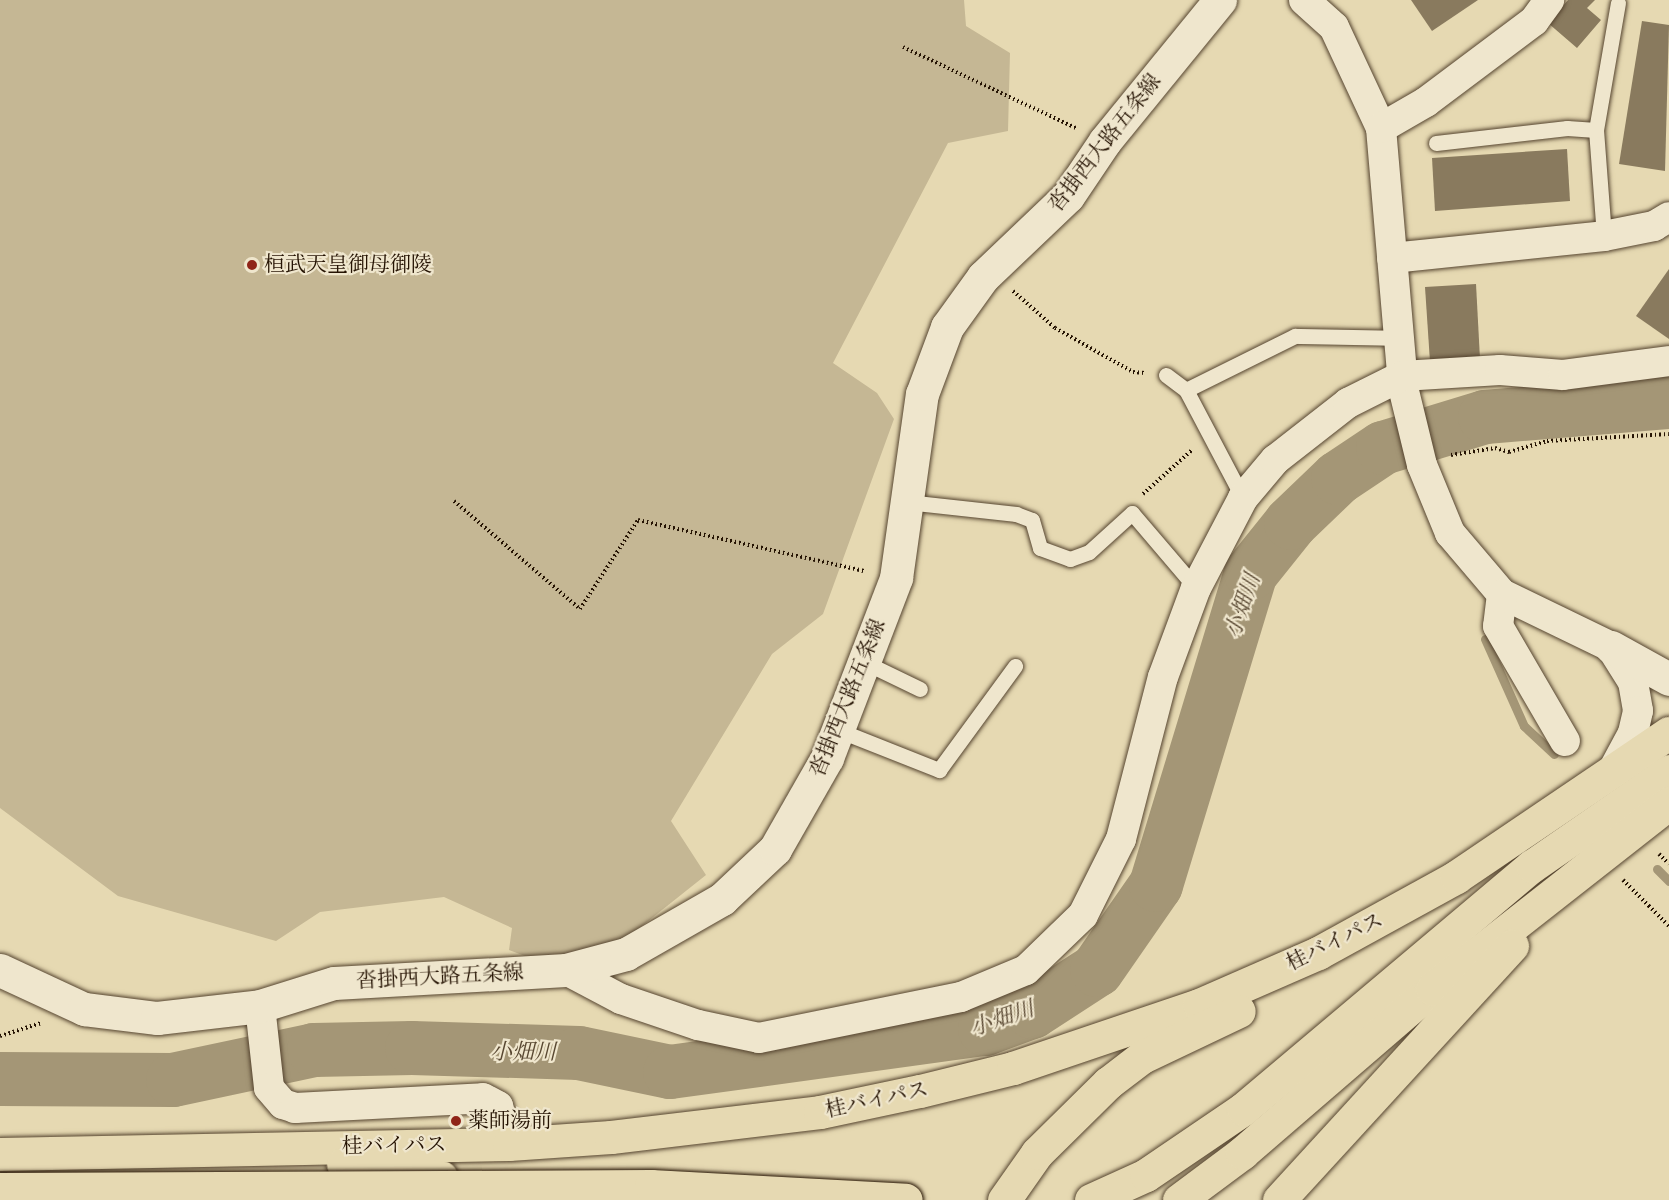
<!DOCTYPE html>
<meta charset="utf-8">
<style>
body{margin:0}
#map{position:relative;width:1669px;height:1200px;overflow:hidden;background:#e6d9b2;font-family:Cardo,"Noto Serif JP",serif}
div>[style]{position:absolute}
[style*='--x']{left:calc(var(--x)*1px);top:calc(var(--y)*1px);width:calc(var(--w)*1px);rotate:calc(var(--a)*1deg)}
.green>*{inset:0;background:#c5b794}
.stream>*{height:9px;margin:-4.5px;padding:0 4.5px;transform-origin:4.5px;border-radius:4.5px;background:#a49676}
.river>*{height:54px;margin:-27px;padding:0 27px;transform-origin:27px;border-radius:27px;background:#a49676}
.building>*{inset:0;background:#897a5e}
.path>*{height:4px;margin-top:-2px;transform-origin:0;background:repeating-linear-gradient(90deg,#251303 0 1.5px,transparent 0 4.5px)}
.roads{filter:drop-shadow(0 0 2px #55442f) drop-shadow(0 0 2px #55442f)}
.lane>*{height:15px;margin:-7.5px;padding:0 7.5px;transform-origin:7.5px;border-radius:7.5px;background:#efe6cd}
.street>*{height:30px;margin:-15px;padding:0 15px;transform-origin:15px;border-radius:15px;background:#efe6cd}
.secondary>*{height:33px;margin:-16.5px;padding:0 16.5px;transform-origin:16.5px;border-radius:16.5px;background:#efe6cd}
.highway>*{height:33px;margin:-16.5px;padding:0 16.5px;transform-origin:16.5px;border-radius:16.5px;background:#e6d9b2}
.bridges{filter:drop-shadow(0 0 2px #251303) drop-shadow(0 0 2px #251303)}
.highway-bridge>*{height:33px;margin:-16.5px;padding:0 16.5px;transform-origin:16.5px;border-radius:16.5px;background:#e6d9b2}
.dots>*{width:16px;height:16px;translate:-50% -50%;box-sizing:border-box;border:3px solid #efe6cd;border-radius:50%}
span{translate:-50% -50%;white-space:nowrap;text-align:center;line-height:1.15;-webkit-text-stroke:4.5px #efe6cd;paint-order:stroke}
.street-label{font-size:21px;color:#251303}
.poi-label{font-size:21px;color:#251303}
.left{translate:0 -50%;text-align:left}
.water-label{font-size:22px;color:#584731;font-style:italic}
</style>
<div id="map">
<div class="green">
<div style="clip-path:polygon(0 0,964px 0,966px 26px,1010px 53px,1008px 131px,948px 143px,833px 363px,877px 393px,894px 419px,823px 614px,772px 654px,671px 821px,706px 875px,623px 941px,541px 962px,509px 950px,512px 928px,444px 897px,320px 912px,276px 941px,118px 896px,0 808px)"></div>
</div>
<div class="stream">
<div style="--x:1485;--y:639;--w:95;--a:65.9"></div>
<div style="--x:1524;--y:726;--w:41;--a:43"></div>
<div style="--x:1657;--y:869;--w:17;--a:45"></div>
</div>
<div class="river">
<div style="--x:0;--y:1079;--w:173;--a:0.3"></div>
<div style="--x:173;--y:1080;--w:144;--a:-12"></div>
<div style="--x:314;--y:1050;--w:98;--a:-1.2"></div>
<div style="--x:412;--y:1048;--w:167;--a:1.7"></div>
<div style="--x:579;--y:1053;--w:93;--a:11.8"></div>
<div style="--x:670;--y:1072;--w:318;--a:-7.8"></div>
<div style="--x:985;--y:1029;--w:50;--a:-19.9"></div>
<div style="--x:1032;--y:1012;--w:77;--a:-32.9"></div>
<div style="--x:1097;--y:970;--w:103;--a:-55.2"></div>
<div style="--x:1156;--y:885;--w:326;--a:-73.1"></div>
<div style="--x:1251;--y:573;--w:64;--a:-51.3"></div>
<div style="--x:1291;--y:523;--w:65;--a:-43.8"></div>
<div style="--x:1338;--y:478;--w:54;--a:-33.7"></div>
<div style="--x:1383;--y:448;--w:107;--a:-16.9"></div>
<div style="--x:1485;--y:417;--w:185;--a:-4.7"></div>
</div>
<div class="building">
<div style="clip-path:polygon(1411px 0,1478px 0,1432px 31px)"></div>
<div style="clip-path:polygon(1568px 0,1595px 0,1587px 8px,1601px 20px,1577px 48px,1548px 23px)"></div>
<div style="clip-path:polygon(1642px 21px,1669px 25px,1665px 171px,1619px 164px)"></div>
<div style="clip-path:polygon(1567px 149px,1570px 201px,1435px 211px,1432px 158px)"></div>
<div style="clip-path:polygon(1669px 269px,1669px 339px,1636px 316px)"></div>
<div style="clip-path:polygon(1476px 284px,1480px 359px,1430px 362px,1425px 287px)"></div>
</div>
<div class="path">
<div style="--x:903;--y:47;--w:191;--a:25.1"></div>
<div style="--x:1013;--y:291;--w:56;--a:41.4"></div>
<div style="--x:1055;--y:328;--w:90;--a:29.4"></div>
<div style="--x:1133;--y:372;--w:12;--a:5"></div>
<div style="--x:1451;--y:455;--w:45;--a:-9"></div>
<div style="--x:1495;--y:448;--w:15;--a:16"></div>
<div style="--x:1509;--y:452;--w:40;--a:-16"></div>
<div style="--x:1547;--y:441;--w:122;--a:-3.3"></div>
<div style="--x:1143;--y:494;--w:67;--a:-42"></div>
<div style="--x:454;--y:501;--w:166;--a:40.6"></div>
<div style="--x:580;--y:609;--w:106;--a:-56.9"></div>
<div style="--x:638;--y:520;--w:233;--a:12.7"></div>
<div style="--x:1659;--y:854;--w:14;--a:45"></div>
<div style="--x:1623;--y:880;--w:65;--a:45"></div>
<div style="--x:0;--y:1036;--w:43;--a:-17.6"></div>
</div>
<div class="roads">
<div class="lane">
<div style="--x:1436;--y:143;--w:132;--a:-6.5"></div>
<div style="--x:1567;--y:128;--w:29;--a:4"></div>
<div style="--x:1604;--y:236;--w:106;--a:-94.3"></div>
<div style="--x:1596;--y:130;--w:129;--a:-80.2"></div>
<div style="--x:1166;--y:375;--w:25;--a:37"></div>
<div style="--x:1186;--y:390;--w:122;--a:62.2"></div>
<div style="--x:1186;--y:390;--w:122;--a:-26.4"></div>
<div style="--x:1295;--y:336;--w:103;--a:1.1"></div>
<div style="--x:907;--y:502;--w:110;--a:6.3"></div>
<div style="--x:1016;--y:514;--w:17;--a:21"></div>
<div style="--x:1032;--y:520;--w:29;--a:74"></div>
<div style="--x:1040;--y:548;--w:32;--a:20"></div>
<div style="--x:1070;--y:559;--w:20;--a:-20"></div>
<div style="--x:1089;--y:552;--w:58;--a:-42.2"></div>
<div style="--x:1132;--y:513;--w:99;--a:49.5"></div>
<div style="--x:864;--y:662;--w:62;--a:25.7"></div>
<div style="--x:838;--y:730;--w:109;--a:21.6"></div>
<div style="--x:939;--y:770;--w:129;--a:-53.8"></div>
</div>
<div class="street">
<div style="--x:1304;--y:0;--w:40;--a:42"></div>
<div style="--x:1334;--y:27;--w:111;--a:65"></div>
<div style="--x:1381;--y:128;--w:260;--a:85.1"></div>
<div style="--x:1403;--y:387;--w:80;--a:76.3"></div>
<div style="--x:1422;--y:465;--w:74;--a:67.6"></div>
<div style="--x:1450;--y:533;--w:80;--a:49.6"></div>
<div style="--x:1502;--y:594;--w:121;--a:25.9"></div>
<div style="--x:1611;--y:647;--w:41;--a:57.8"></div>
<div style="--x:1633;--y:682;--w:29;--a:80"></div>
<div style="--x:1638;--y:711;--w:23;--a:103"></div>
<div style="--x:1633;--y:733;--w:44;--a:118.3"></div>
<div style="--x:1381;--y:128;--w:52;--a:-30"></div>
<div style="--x:1426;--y:102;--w:135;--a:-36.9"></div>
<div style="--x:1534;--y:21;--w:26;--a:-54"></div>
<div style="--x:1392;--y:258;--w:213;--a:-5.9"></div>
<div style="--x:1604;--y:236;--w:51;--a:-11.3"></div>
<div style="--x:1654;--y:226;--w:17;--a:-31"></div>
<div style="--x:1502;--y:594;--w:32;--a:97"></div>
<div style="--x:1498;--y:626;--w:133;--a:59.8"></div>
<div style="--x:566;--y:970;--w:62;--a:27.8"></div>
<div style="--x:621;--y:999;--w:81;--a:18.7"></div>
<div style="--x:698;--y:1025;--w:62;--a:12"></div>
<div style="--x:759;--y:1038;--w:206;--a:-11.5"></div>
<div style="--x:961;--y:997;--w:70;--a:-22.6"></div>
<div style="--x:1026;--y:970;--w:79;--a:-44"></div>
<div style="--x:1083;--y:915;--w:85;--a:-63.4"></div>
<div style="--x:1121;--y:839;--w:167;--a:-75.5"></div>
<div style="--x:1163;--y:677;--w:95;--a:-69.7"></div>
<div style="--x:1196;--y:588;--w:102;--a:-62.4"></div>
<div style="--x:1243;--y:498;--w:50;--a:-49.9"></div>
<div style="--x:1275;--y:460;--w:93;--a:-38"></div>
<div style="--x:1348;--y:403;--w:60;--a:-26.6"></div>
<div style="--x:1402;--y:376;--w:98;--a:-3.5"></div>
<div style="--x:1500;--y:370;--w:63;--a:4.5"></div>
<div style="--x:1563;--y:375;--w:107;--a:-7.5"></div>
<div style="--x:260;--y:1006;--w:82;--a:83.7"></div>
<div style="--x:269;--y:1088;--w:21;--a:49"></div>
<div style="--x:283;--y:1104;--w:13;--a:18"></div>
<div style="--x:295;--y:1108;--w:188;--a:-3"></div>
<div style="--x:483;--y:1098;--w:17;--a:28"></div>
<div style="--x:498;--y:1106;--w:40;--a:74"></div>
</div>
<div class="secondary">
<div style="--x:1611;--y:647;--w:66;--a:28.9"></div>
<div style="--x:0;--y:970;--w:93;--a:24.9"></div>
<div style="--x:84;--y:1009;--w:74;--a:7"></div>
<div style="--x:157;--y:1018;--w:104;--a:-6.6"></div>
<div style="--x:260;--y:1006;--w:77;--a:-17.3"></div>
<div style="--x:334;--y:983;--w:232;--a:-3.2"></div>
<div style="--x:566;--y:970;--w:62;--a:-14.9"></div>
<div style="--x:626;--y:954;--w:111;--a:-29.8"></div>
<div style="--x:722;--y:899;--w:73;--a:-43.3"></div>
<div style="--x:775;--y:849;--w:105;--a:-60.3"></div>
<div style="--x:827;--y:758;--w:193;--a:-69"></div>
<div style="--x:896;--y:578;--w:186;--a:-82"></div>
<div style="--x:922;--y:394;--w:72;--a:-69.5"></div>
<div style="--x:947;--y:327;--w:62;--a:-54.2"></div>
<div style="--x:983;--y:277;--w:117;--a:-43.6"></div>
<div style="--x:1068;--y:196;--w:66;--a:-56.1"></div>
<div style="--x:1105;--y:141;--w:182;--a:-50.8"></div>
</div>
<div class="highway">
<div style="--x:0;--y:1154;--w:509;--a:-1.13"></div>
<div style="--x:509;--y:1144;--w:102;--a:-3.9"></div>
<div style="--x:611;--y:1137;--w:210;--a:-6.8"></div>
<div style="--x:820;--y:1112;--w:102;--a:-11.9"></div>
<div style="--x:920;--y:1091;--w:96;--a:-13.9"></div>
<div style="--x:1013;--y:1068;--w:196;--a:-18.7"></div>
<div style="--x:1199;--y:1005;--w:130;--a:-23.6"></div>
<div style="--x:1318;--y:953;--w:158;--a:-28.8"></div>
<div style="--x:1456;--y:877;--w:257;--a:-34.1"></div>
<div style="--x:343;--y:1164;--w:99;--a:7.6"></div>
<div style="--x:1004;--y:1200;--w:57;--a:-54.9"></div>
<div style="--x:1037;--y:1153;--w:100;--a:-44.6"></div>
<div style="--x:1108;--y:1083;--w:43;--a:-37.4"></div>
<div style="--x:1142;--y:1057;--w:107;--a:-25.4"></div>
<div style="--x:1091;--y:1200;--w:60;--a:-24.4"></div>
<div style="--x:1146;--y:1175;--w:117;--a:-34.2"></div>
<div style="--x:1243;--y:1109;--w:378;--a:-40.1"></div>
<div style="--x:1532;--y:866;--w:167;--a:-34.7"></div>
<div style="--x:1179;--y:1200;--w:79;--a:-36.7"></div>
<div style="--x:1242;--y:1153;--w:251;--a:-40.8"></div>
<div style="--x:1432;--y:989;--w:301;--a:-38.1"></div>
<div style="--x:1279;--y:1200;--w:345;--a:-47.5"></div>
</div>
</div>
<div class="bridges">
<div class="highway-bridge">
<div style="--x:0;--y:1189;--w:651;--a:-0.26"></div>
<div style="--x:651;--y:1186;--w:255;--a:3.1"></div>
</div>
</div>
<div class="dots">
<div style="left:252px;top:265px;background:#8f2418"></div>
<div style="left:456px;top:1121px;background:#8f2418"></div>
</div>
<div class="street-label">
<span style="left:1105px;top:143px;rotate:-52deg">沓掛西大路五条線</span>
<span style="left:848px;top:698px;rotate:-68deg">沓掛西大路五条線</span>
<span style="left:1335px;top:942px;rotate:-26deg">桂バイパス</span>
<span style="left:440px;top:977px;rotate:-3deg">沓掛西大路五条線</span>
<span style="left:877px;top:1100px;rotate:-12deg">桂バイパス</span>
<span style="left:394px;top:1146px;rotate:-1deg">桂バイパス</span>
</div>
<div class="poi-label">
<span class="left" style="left:264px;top:265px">桓武天皇御母御陵</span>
<span class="left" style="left:468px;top:1121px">薬師湯前</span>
</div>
<div class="water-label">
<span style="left:1243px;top:606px;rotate:-71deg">小畑川</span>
<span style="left:1002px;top:1019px;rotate:-19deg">小畑川</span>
<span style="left:523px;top:1053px">小畑川</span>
</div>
</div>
